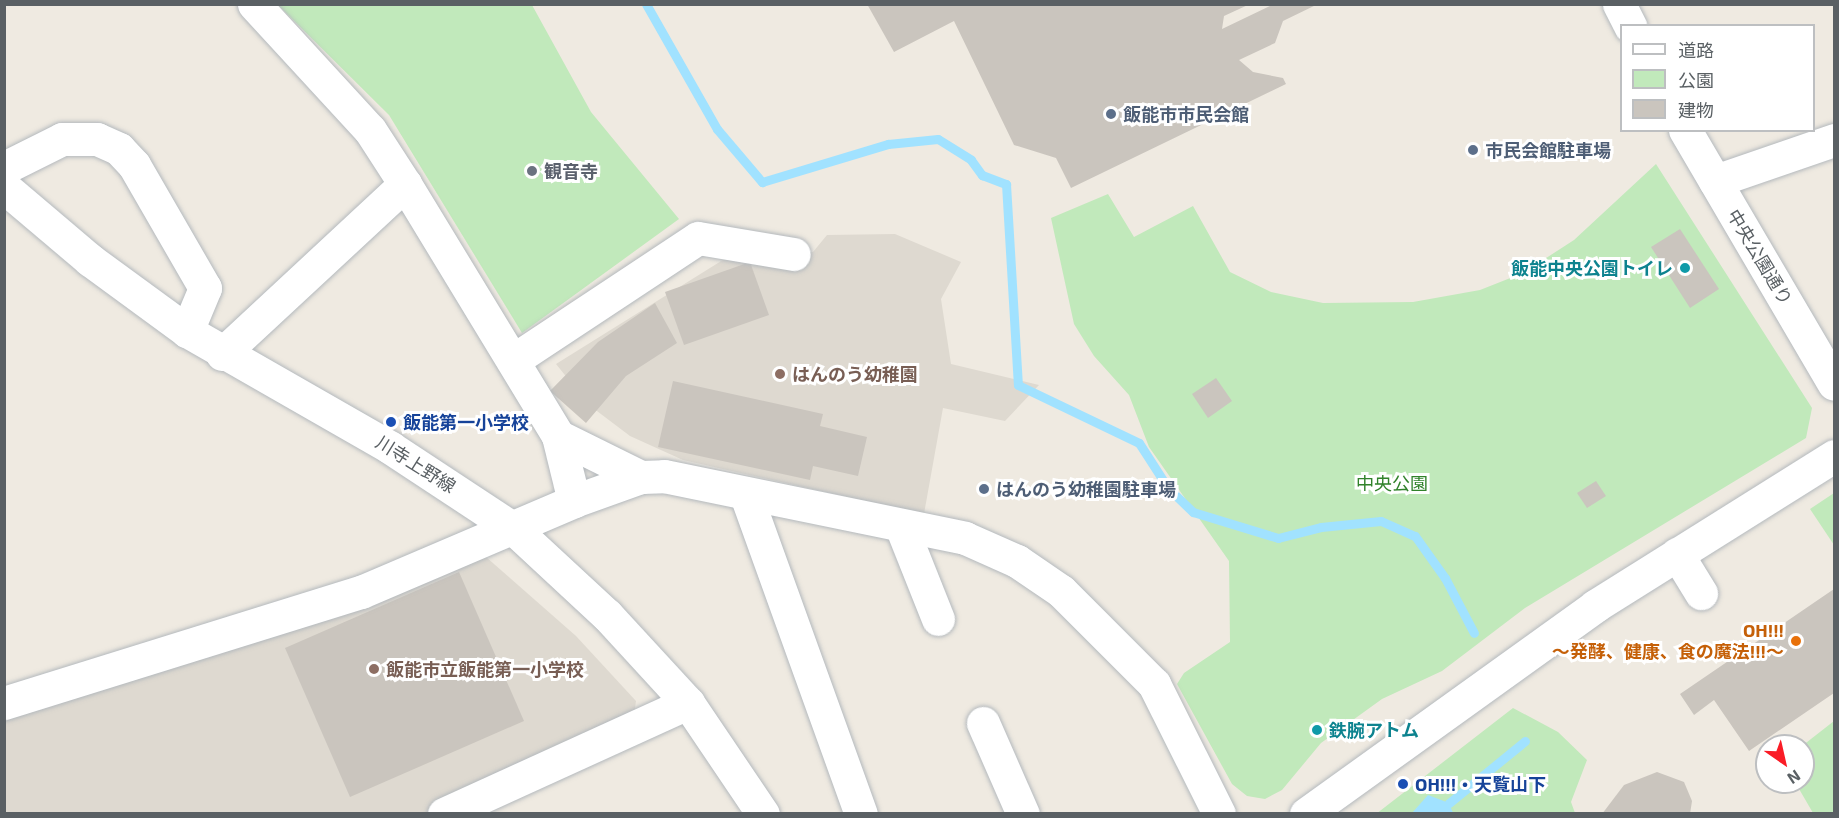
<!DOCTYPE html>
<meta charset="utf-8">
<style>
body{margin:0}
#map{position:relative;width:1839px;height:818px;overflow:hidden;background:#efeae1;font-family:"Exo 2","Noto Sans JP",sans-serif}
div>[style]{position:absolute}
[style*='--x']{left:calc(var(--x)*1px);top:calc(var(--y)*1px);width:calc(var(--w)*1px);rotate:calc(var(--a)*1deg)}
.education>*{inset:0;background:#ded9d0}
.green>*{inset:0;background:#c1e9bb}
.water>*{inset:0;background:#a1e2ff}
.stream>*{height:9px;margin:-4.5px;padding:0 4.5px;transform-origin:4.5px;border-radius:4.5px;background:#a1e2ff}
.building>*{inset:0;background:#cac5be}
.roads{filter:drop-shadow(0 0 2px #b4b9bd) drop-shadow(0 0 2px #b4b9bd)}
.minor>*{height:33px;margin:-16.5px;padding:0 16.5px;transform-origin:16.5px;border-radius:16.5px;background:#fff}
.dots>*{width:16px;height:16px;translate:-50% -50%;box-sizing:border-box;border:3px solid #fff;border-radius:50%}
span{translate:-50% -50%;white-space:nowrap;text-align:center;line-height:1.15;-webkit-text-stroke:6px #fff;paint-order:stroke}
.service-label{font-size:18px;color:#4e5e75;font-weight:700}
.left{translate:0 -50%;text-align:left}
.worship-label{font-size:18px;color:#5b616d;font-weight:700}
.street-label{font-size:18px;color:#5a6064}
.culture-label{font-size:18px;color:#0d838f;font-weight:700}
.right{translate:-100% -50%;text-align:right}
.education-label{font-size:18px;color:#785e54;font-weight:700}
.transit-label{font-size:18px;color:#164399;font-weight:700}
.park-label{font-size:18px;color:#31822b}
.food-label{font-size:18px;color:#c56008;font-weight:700}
.frame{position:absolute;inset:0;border:6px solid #5a6064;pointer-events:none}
.legend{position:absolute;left:1620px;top:24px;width:195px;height:108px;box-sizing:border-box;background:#fff;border:2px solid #bdbfc1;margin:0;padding:8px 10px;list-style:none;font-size:18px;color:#5a6064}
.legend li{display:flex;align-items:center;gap:12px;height:30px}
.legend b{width:30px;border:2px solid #bdbfc1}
.north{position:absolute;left:1755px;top:734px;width:60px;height:60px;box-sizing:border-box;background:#fff;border:2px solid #bdbfc1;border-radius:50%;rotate:146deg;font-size:16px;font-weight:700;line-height:24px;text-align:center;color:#5a6064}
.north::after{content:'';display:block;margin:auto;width:21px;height:27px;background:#fa1c26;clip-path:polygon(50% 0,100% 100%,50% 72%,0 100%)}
</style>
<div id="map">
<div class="education">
<div style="clip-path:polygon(895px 234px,961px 262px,941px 299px,951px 364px,1039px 385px,1005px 421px,943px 408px,924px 514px,683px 460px,630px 436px,589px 405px,556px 364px,726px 258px,813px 252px,827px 235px)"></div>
<div style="clip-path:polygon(486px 557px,576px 636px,636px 701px,634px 715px,434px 814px,5px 813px,4px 713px)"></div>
</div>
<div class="green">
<div style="clip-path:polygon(278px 5px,532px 5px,591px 112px,679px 219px,522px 333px,389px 115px)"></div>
<div style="clip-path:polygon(1656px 164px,1812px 408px,1806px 438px,1525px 608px,1442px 671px,1382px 699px,1321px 743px,1282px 790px,1265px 799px,1247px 796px,1232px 784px,1177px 684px,1184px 673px,1230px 642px,1229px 561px,1149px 447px,1129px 395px,1094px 356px,1074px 324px,1051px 218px,1108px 194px,1134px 237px,1193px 206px,1230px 272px,1271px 292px,1323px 303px,1413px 302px,1480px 290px,1523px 273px,1574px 240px)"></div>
<div style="clip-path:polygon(1834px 493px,1834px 545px,1810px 509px)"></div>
<div style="clip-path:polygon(1513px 708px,1558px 732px,1587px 760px,1571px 802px,1575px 813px,1376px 814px)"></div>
<div style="clip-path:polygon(1834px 721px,1834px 813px,1813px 813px,1795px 782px,1803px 782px,1802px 746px)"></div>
</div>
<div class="water">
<div style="clip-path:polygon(1428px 795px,1449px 803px,1453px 813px,1412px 813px)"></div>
</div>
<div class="stream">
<div style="--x:646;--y:4;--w:144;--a:60.4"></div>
<div style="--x:717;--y:129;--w:70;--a:49.7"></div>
<div style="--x:762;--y:182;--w:132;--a:-16.8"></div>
<div style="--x:888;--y:144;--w:50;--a:-5.7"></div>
<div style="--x:938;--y:139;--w:39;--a:32"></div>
<div style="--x:971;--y:160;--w:19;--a:54"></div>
<div style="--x:982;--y:175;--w:26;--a:21"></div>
<div style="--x:1006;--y:184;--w:201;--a:86.6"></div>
<div style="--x:1018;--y:385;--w:134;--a:25.6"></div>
<div style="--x:1139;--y:443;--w:54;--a:57.2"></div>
<div style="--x:1168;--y:488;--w:35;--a:44"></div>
<div style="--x:1193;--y:512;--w:89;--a:17"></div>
<div style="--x:1278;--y:538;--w:44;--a:-14.3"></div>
<div style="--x:1321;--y:527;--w:60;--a:-5.7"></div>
<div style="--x:1381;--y:521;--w:37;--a:24"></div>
<div style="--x:1415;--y:536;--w:52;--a:54.5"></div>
<div style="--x:1445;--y:578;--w:62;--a:62.2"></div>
<div style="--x:1449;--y:803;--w:98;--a:-39.2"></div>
</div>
<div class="building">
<div style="clip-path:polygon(867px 4px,1250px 4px,1224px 16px,1222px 29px,1274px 4px,1318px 4px,1283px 21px,1275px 43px,1239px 60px,1253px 72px,1283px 78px,1286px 84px,1071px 188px,1056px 158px,1014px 145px,954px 21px,894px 52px)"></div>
<div style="clip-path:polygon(1680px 229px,1719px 289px,1690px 308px,1651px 247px)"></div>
<div style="clip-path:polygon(750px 262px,769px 315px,684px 345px,665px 292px)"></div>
<div style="clip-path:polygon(655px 303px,677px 343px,626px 376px,586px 423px,550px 391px,598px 342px)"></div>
<div style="clip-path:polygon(1216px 378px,1232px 401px,1208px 418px,1192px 394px)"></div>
<div style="clip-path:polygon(673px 381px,823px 414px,820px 426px,867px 437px,858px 476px,813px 466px,810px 480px,658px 447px)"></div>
<div style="clip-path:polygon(1596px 481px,1606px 496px,1587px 508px,1577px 493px)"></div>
<div style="clip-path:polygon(459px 572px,524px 721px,350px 797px,285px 648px)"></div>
<div style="clip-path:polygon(1834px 589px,1834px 693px,1749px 751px,1714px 700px,1694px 715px,1680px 694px)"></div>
<div style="clip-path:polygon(1657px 772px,1684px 782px,1692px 801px,1690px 814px,1602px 814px,1624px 785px)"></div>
</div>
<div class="roads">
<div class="minor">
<div style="--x:254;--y:4;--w:171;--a:47.4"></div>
<div style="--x:370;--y:130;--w:64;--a:57.1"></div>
<div style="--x:405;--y:184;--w:295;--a:58.7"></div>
<div style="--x:558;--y:436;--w:67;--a:76.2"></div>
<div style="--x:1619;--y:4;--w:25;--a:63"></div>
<div style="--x:1685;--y:130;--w:294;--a:59.6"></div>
<div style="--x:4;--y:168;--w:65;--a:-26.6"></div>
<div style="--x:62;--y:139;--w:35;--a:0"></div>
<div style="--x:97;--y:139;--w:24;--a:24"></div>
<div style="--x:119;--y:149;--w:22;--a:47"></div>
<div style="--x:134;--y:165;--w:142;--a:60"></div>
<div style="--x:205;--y:288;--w:47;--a:112.7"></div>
<div style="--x:1715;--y:181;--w:126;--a:-19"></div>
<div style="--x:4;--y:187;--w:113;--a:40.3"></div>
<div style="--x:90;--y:260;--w:120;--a:36.2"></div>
<div style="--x:187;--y:331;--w:235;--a:29.8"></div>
<div style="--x:391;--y:448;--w:147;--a:33.4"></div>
<div style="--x:514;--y:529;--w:127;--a:42.8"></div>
<div style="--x:607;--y:615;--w:120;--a:47.4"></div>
<div style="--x:688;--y:703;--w:134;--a:56"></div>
<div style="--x:222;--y:354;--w:250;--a:-42.9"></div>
<div style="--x:515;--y:359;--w:219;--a:-33.5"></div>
<div style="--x:698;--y:238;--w:97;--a:9.5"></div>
<div style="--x:558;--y:436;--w:93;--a:26.3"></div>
<div style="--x:746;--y:495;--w:339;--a:70.2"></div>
<div style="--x:901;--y:526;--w:100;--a:68.3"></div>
<div style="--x:1677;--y:554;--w:46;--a:58.4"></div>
<div style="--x:4;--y:703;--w:374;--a:-17.3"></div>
<div style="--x:361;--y:592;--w:232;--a:-23.1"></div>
<div style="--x:574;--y:501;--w:71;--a:-19.7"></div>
<div style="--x:641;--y:477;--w:23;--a:-2"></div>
<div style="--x:664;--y:476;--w:307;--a:11.6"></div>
<div style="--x:965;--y:538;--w:57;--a:23.9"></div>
<div style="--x:1017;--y:561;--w:53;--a:34.3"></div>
<div style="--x:1061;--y:591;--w:132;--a:45"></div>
<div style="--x:1154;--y:684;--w:145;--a:63.4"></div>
<div style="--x:983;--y:723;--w:99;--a:66.3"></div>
<div style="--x:444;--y:814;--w:268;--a:-24.5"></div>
<div style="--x:1306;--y:814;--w:356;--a:-35.7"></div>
<div style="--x:1595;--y:606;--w:282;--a:-32.1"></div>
</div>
</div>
<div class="dots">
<div style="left:1111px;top:114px;background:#5c6f8a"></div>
<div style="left:1473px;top:150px;background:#5c6f8a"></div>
<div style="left:532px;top:171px;background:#6b7280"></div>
<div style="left:1685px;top:268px;background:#0f9aa8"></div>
<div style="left:780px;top:374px;background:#8d6e63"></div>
<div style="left:391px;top:422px;background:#1a4fb4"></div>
<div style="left:984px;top:489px;background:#5c6f8a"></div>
<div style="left:1796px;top:641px;background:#e8710a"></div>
<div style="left:374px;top:669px;background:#8d6e63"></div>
<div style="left:1317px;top:730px;background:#0f9aa8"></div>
<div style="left:1403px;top:784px;background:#1a4fb4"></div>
</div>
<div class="service-label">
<span class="left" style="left:1123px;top:114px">飯能市市民会館</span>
<span class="left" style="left:1485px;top:150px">市民会館駐車場</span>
<span class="left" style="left:996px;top:489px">はんのう幼稚園駐車場</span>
</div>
<div class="worship-label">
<span class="left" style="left:544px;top:171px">観音寺</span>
</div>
<div class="street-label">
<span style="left:1760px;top:257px;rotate:59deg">中央公園通り</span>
<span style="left:416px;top:464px;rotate:32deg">川寺上野線</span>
</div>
<div class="culture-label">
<span class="right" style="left:1673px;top:268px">飯能中央公園トイレ</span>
<span class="left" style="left:1329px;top:730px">鉄腕アトム</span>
</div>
<div class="education-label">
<span class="left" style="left:792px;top:374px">はんのう幼稚園</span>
<span class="left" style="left:386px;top:669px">飯能市立飯能第一小学校</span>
</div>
<div class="transit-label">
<span class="left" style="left:403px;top:422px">飯能第一小学校</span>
<span class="left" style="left:1415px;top:784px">OH!!!・天覧山下</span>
</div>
<div class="park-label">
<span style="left:1392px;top:483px">中央公園</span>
</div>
<div class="food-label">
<span class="right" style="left:1784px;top:641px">OH!!!<br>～発酵、健康、食の魔法!!!～</span>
</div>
<div class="frame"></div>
<ul class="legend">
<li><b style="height:8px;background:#fff"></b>道路</li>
<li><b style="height:16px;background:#c1e9bb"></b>公園</li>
<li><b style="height:16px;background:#cac5be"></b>建物</li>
</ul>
<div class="north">N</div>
</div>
